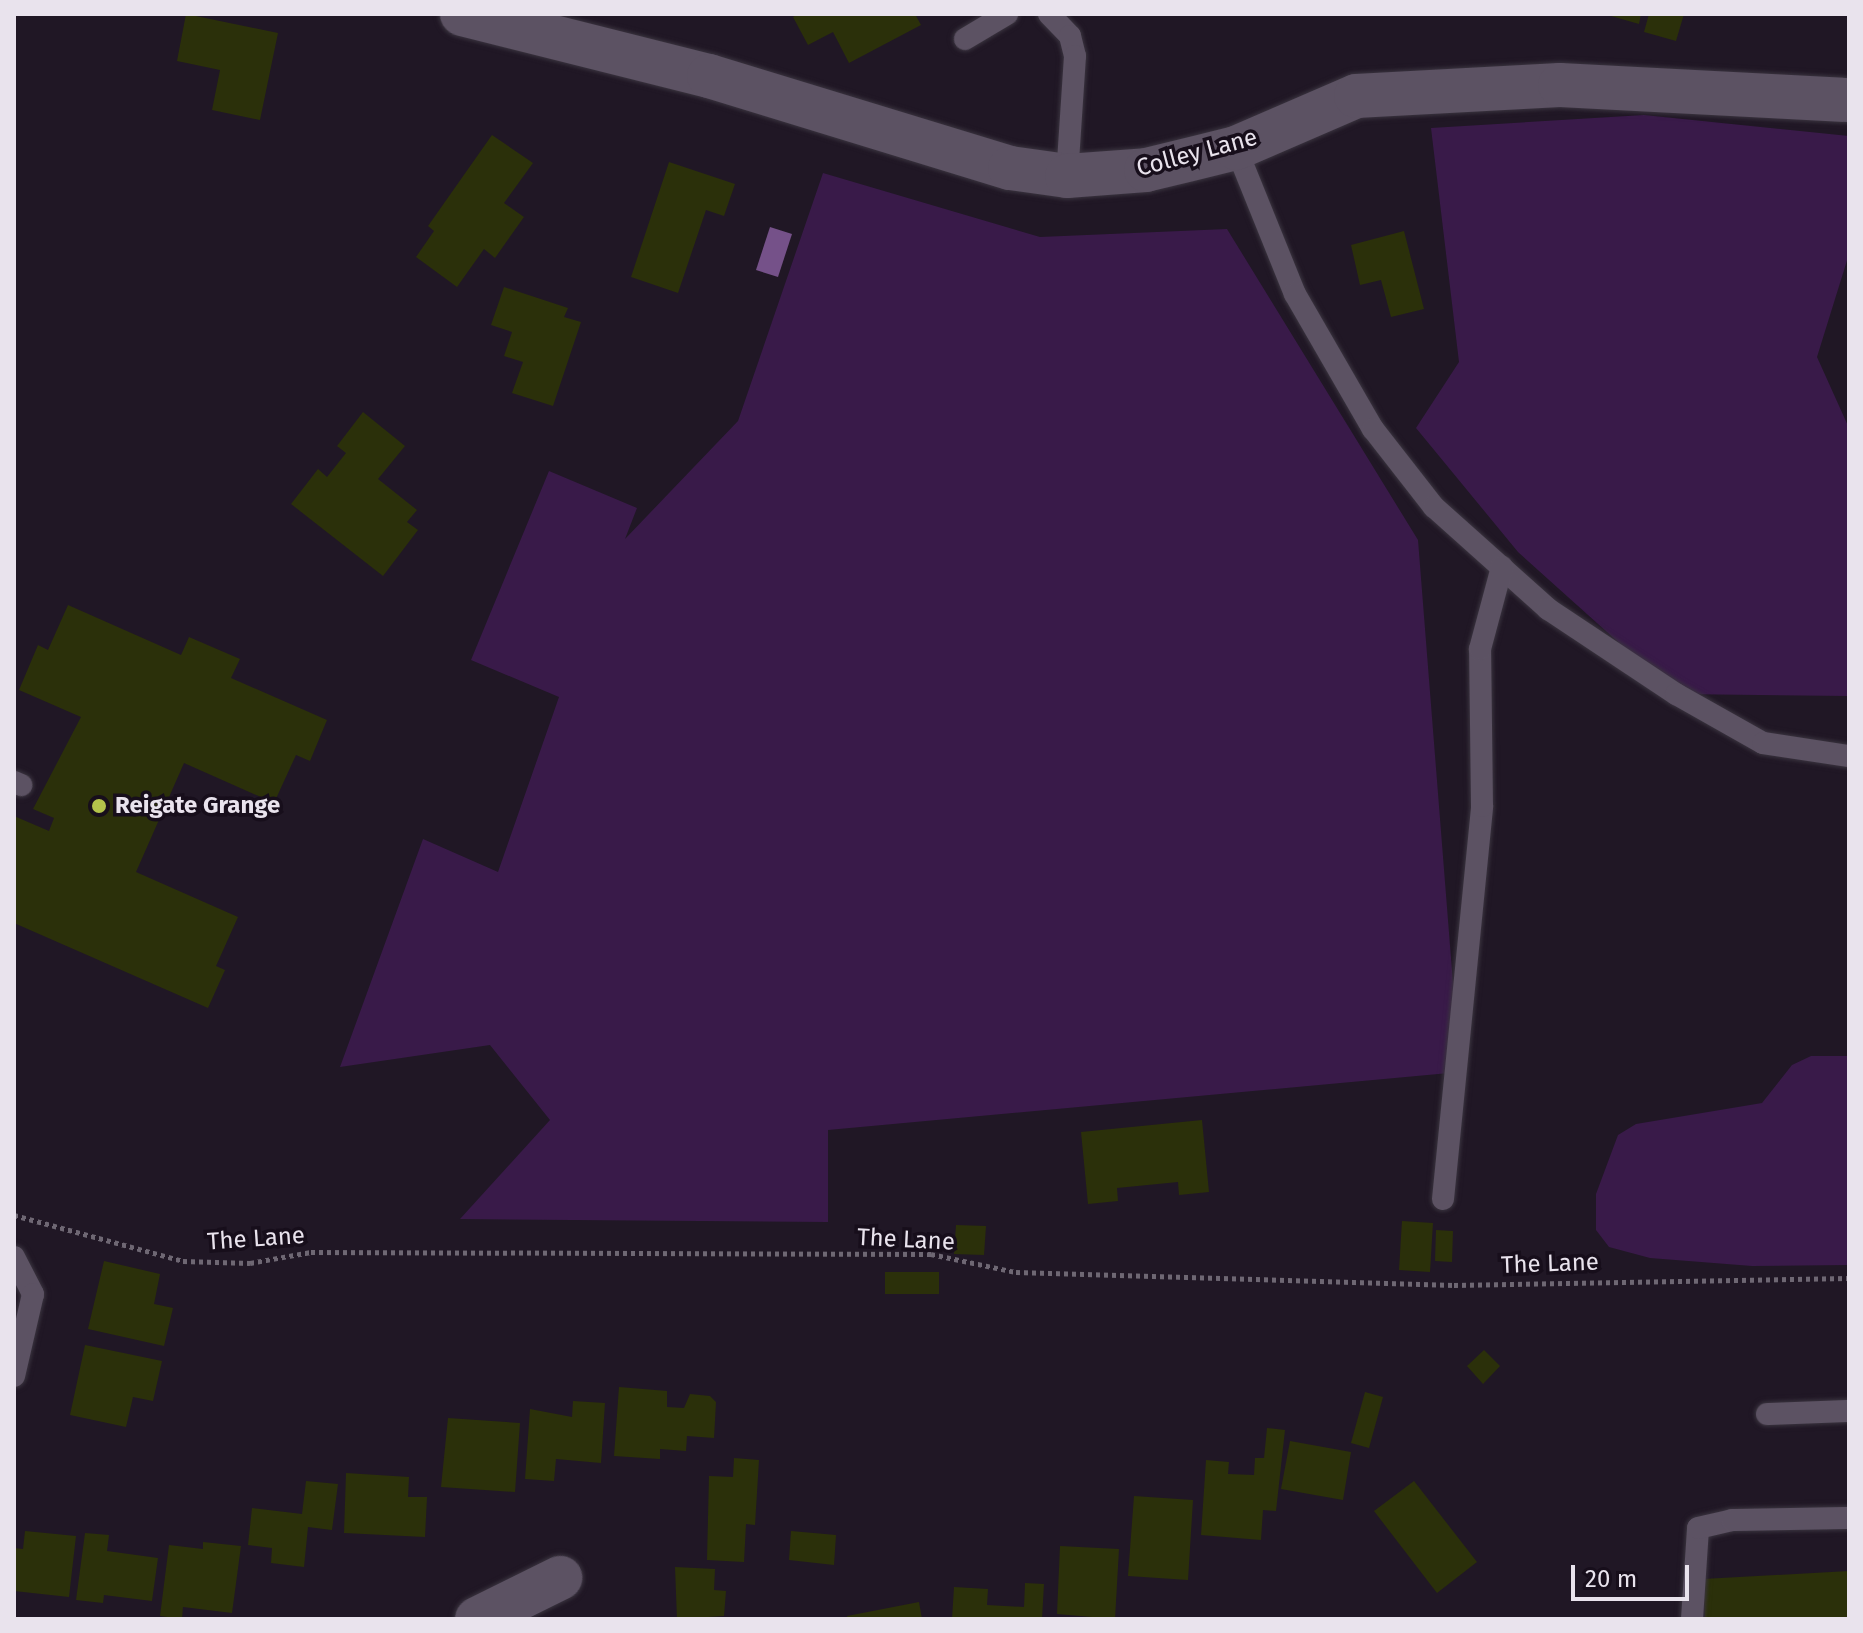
<!DOCTYPE html>
<style>
body{margin:0}
#map{position:relative;width:1863px;height:1633px;overflow:hidden;background:#201725;font-family:"Fira Sans",sans-serif}
div>[style]{position:absolute}
[style*='--x']{left:calc(var(--x)*1px);top:calc(var(--y)*1px);width:calc(var(--w)*1px);rotate:calc(var(--a)*1deg)}
.green>*{inset:0;background:#391a49}
.water>*{inset:0;background:#755189}
.building>*{inset:0;background:#2b300a}
.path>*{height:5px;margin-top:-2.5px;transform-origin:0;background:repeating-linear-gradient(90deg,#6e6773 0 4px,transparent 0 8px)}
.roads{filter:drop-shadow(0 0 2px #3a343f) drop-shadow(0 0 2px #3a343f)}
.service>*{height:22px;margin:-11px;padding:0 11px;transform-origin:11px;border-radius:11px;background:#5c5263}
.minor>*{height:44px;margin:-22px;padding:0 22px;transform-origin:22px;border-radius:22px;background:#5c5263}
.dots>*{width:22px;height:22px;translate:-50% -50%;box-sizing:border-box;border:4px solid #170e1b;border-radius:50%}
span{translate:-50% -50%;white-space:nowrap;text-align:center;line-height:1.15;-webkit-text-stroke:7px #170e1b;paint-order:stroke}
.street-label{font-size:24px;color:#e9e3ed}
.poi-label{font-size:24px;color:#e9e3ed;font-weight:700}
.left{translate:0 -50%;text-align:left}
.frame{position:absolute;inset:0;border:16px solid #e9e3ed;pointer-events:none}
.scale{position:absolute;left:1571px;top:1565px;width:118px;height:36px;box-sizing:border-box;border:4px solid #e9e3ed;border-top:0;padding-left:10px;font-size:24px;line-height:28px;white-space:nowrap;color:#e9e3ed;-webkit-text-stroke:6px #170e1b;paint-order:stroke}
</style>
<div id="map">
<div class="green">
<div style="clip-path:polygon(1644px 115px,1849px 136px,1849px 254px,1817px 357px,1849px 428px,1849px 696px,1676px 694px,1518px 552px,1416px 428px,1459px 362px,1431px 128px)"></div>
<div style="clip-path:polygon(823px 173px,1040px 237px,1227px 229px,1418px 540px,1460px 1072px,828px 1130px,828px 1222px,460px 1219px,550px 1120px,490px 1045px,340px 1067px,423px 839px,498px 872px,559px 697px,471px 660px,549px 471px,637px 508px,625px 539px,738px 421px)"></div>
<div style="clip-path:polygon(1811px 1056px,1849px 1056px,1849px 1265px,1752px 1266px,1650px 1258px,1609px 1247px,1596px 1230px,1596px 1194px,1618px 1135px,1636px 1124px,1762px 1103px,1792px 1065px)"></div>
</div>
<div class="water">
<div style="clip-path:polygon(770px 227px,792px 234px,778px 277px,756px 270px)"></div>
</div>
<div class="building">
<div style="clip-path:polygon(186px 14px,278px 33px,260px 120px,212px 110px,220px 70px,177px 61px)"></div>
<div style="clip-path:polygon(798px 14px,915px 14px,921px 25px,849px 63px,833px 32px,808px 45px,793px 17px)"></div>
<div style="clip-path:polygon(1604px 14px,1641px 14px,1639px 24px)"></div>
<div style="clip-path:polygon(1649px 14px,1684px 14px,1676px 41px,1644px 32px)"></div>
<div style="clip-path:polygon(492px 135px,533px 163px,504px 203px,524px 217px,495px 258px,484px 249px,457px 287px,416px 257px,434px 231px,428px 226px)"></div>
<div style="clip-path:polygon(669px 162px,735px 184px,724px 216px,706px 210px,678px 293px,631px 277px)"></div>
<div style="clip-path:polygon(1404px 231px,1424px 309px,1391px 317px,1381px 280px,1360px 285px,1351px 245px)"></div>
<div style="clip-path:polygon(504px 287px,568px 308px,564px 317px,581px 322px,553px 406px,512px 393px,523px 362px,504px 356px,512px 332px,491px 325px)"></div>
<div style="clip-path:polygon(363px 412px,405px 446px,378px 479px,417px 510px,407px 522px,418px 530px,383px 576px,291px 504px,318px 469px,327px 477px,346px 453px,337px 446px)"></div>
<div style="clip-path:polygon(68px 605px,181px 655px,189px 637px,240px 659px,231px 678px,327px 720px,310px 761px,296px 755px,274px 803px,184px 763px,136px 872px,238px 917px,216px 966px,225px 970px,208px 1008px,14px 923px,14px 816px,49px 831px,54px 818px,33px 809px,81px 717px,19px 690px,38px 645px,48px 650px)"></div>
<div style="clip-path:polygon(1202px 1120px,1209px 1192px,1179px 1195px,1178px 1182px,1117px 1188px,1118px 1201px,1088px 1204px,1081px 1132px)"></div>
<div style="clip-path:polygon(1402px 1221px,1433px 1223px,1430px 1272px,1399px 1270px)"></div>
<div style="clip-path:polygon(956px 1225px,986px 1226px,984px 1255px,954px 1254px)"></div>
<div style="clip-path:polygon(1436px 1230px,1453px 1231px,1452px 1262px,1435px 1261px)"></div>
<div style="clip-path:polygon(104px 1261px,160px 1274px,154px 1304px,173px 1308px,164px 1346px,88px 1329px)"></div>
<div style="clip-path:polygon(885px 1272px,939px 1272px,939px 1294px,885px 1294px)"></div>
<div style="clip-path:polygon(85px 1345px,162px 1361px,153px 1401px,133px 1397px,126px 1427px,70px 1415px)"></div>
<div style="clip-path:polygon(1484px 1350px,1500px 1366px,1483px 1384px,1467px 1366px)"></div>
<div style="clip-path:polygon(619px 1387px,667px 1391px,667px 1407px,684px 1408px,690px 1394px,710px 1396px,716px 1402px,714px 1438px,687px 1436px,686px 1451px,660px 1449px,660px 1459px,614px 1456px)"></div>
<div style="clip-path:polygon(1365px 1392px,1383px 1397px,1369px 1448px,1351px 1443px)"></div>
<div style="clip-path:polygon(573px 1401px,605px 1403px,601px 1463px,556px 1459px,554px 1481px,525px 1479px,530px 1409px,572px 1417px)"></div>
<div style="clip-path:polygon(448px 1418px,520px 1423px,515px 1492px,441px 1487px)"></div>
<div style="clip-path:polygon(1267px 1428px,1285px 1430px,1276px 1511px,1263px 1510px,1261px 1540px,1201px 1535px,1206px 1460px,1229px 1462px,1228px 1474px,1254px 1475px,1255px 1458px,1264px 1458px)"></div>
<div style="clip-path:polygon(1290px 1441px,1351px 1452px,1343px 1500px,1281px 1489px)"></div>
<div style="clip-path:polygon(734px 1458px,759px 1460px,755px 1525px,746px 1524px,744px 1562px,707px 1560px,709px 1476px,733px 1477px)"></div>
<div style="clip-path:polygon(346px 1473px,409px 1477px,408px 1497px,427px 1497px,425px 1537px,344px 1533px)"></div>
<div style="clip-path:polygon(306px 1481px,338px 1484px,332px 1530px,308px 1527px,304px 1567px,271px 1563px,272px 1548px,248px 1545px,252px 1508px,302px 1514px)"></div>
<div style="clip-path:polygon(1414px 1481px,1477px 1562px,1437px 1593px,1374px 1511px)"></div>
<div style="clip-path:polygon(1134px 1496px,1193px 1500px,1188px 1580px,1128px 1576px)"></div>
<div style="clip-path:polygon(25px 1531px,76px 1536px,69px 1597px,14px 1591px,14px 1548px,23px 1549px)"></div>
<div style="clip-path:polygon(791px 1531px,836px 1535px,834px 1565px,789px 1560px)"></div>
<div style="clip-path:polygon(85px 1533px,109px 1535px,107px 1551px,158px 1558px,152px 1601px,104px 1595px,103px 1603px,76px 1600px)"></div>
<div style="clip-path:polygon(203px 1542px,241px 1546px,232px 1613px,183px 1607px,182px 1619px,160px 1616px,169px 1545px,203px 1549px)"></div>
<div style="clip-path:polygon(1060px 1546px,1119px 1549px,1115px 1619px,1057px 1614px)"></div>
<div style="clip-path:polygon(675px 1567px,715px 1569px,714px 1590px,726px 1591px,724px 1616px,677px 1619px)"></div>
<div style="clip-path:polygon(1849px 1571px,1849px 1619px,1705px 1619px,1703px 1579px)"></div>
<div style="clip-path:polygon(1025px 1583px,1044px 1584px,1042px 1619px,952px 1619px,954px 1587px,988px 1589px,987px 1605px,1024px 1607px)"></div>
<div style="clip-path:polygon(919px 1602px,922px 1619px,848px 1619px,847px 1616px)"></div>
</div>
<div class="path">
<div style="--x:14;--y:1215;--w:175;--a:15.2"></div>
<div style="--x:183;--y:1261;--w:67;--a:1.7"></div>
<div style="--x:250;--y:1263;--w:62;--a:-10.2"></div>
<div style="--x:311;--y:1252;--w:620;--a:0.18"></div>
<div style="--x:931;--y:1254;--w:87;--a:12"></div>
<div style="--x:1016;--y:1272;--w:438;--a:1.7"></div>
<div style="--x:1454;--y:1285;--w:395;--a:-1"></div>
</div>
<div class="roads">
<div class="service">
<div style="--x:1049;--y:14;--w:30;--a:46"></div>
<div style="--x:1070;--y:36;--w:21;--a:76"></div>
<div style="--x:1075;--y:56;--w:120;--a:93.8"></div>
<div style="--x:965;--y:39;--w:49;--a:-30.8"></div>
<div style="--x:1236;--y:148;--w:157;--a:68"></div>
<div style="--x:1295;--y:294;--w:156;--a:60"></div>
<div style="--x:1373;--y:429;--w:99;--a:52"></div>
<div style="--x:1434;--y:507;--w:153;--a:41.8"></div>
<div style="--x:1548;--y:609;--w:154;--a:33.6"></div>
<div style="--x:1676;--y:694;--w:100;--a:29.4"></div>
<div style="--x:1763;--y:743;--w:87;--a:8.6"></div>
<div style="--x:14;--y:782;--w:8;--a:23"></div>
<div style="--x:1443;--y:1199;--w:395;--a:-84.3"></div>
<div style="--x:1482;--y:806;--w:157;--a:-90.7"></div>
<div style="--x:1480;--y:649;--w:85;--a:-75"></div>
<div style="--x:14;--y:1257;--w:42;--a:62.8"></div>
<div style="--x:33;--y:1294;--w:84;--a:103"></div>
<div style="--x:1767;--y:1414;--w:82;--a:-2.1"></div>
<div style="--x:1692;--y:1619;--w:91;--a:-86.2"></div>
<div style="--x:1698;--y:1528;--w:35;--a:-13"></div>
<div style="--x:1732;--y:1520;--w:117;--a:-1"></div>
</div>
<div class="minor">
<div style="--x:462;--y:14;--w:255;--a:14.1"></div>
<div style="--x:709;--y:76;--w:315;--a:17"></div>
<div style="--x:1010;--y:168;--w:58;--a:8"></div>
<div style="--x:1067;--y:176;--w:79;--a:-4.3"></div>
<div style="--x:1146;--y:170;--w:93;--a:-13.7"></div>
<div style="--x:1236;--y:148;--w:131;--a:-23.4"></div>
<div style="--x:1356;--y:96;--w:204;--a:-3.1"></div>
<div style="--x:1560;--y:85;--w:289;--a:3"></div>
<div style="--x:477;--y:1619;--w:93;--a:-26.3"></div>
</div>
</div>
<div class="dots">
<div style="left:99px;top:806px;background:#b3c24b"></div>
</div>
<div class="street-label">
<span style="left:1197px;top:153px;rotate:-15deg">Colley Lane</span>
<span style="left:256px;top:1239px;rotate:-4deg">The Lane</span>
<span style="left:906px;top:1240px;rotate:3deg">The Lane</span>
<span style="left:1550px;top:1264px;rotate:-2deg">The Lane</span>
</div>
<div class="poi-label">
<span class="left" style="left:115px;top:806px">Reigate Grange</span>
</div>
<div class="frame"></div>
<div class="scale">20 m</div>
</div>
